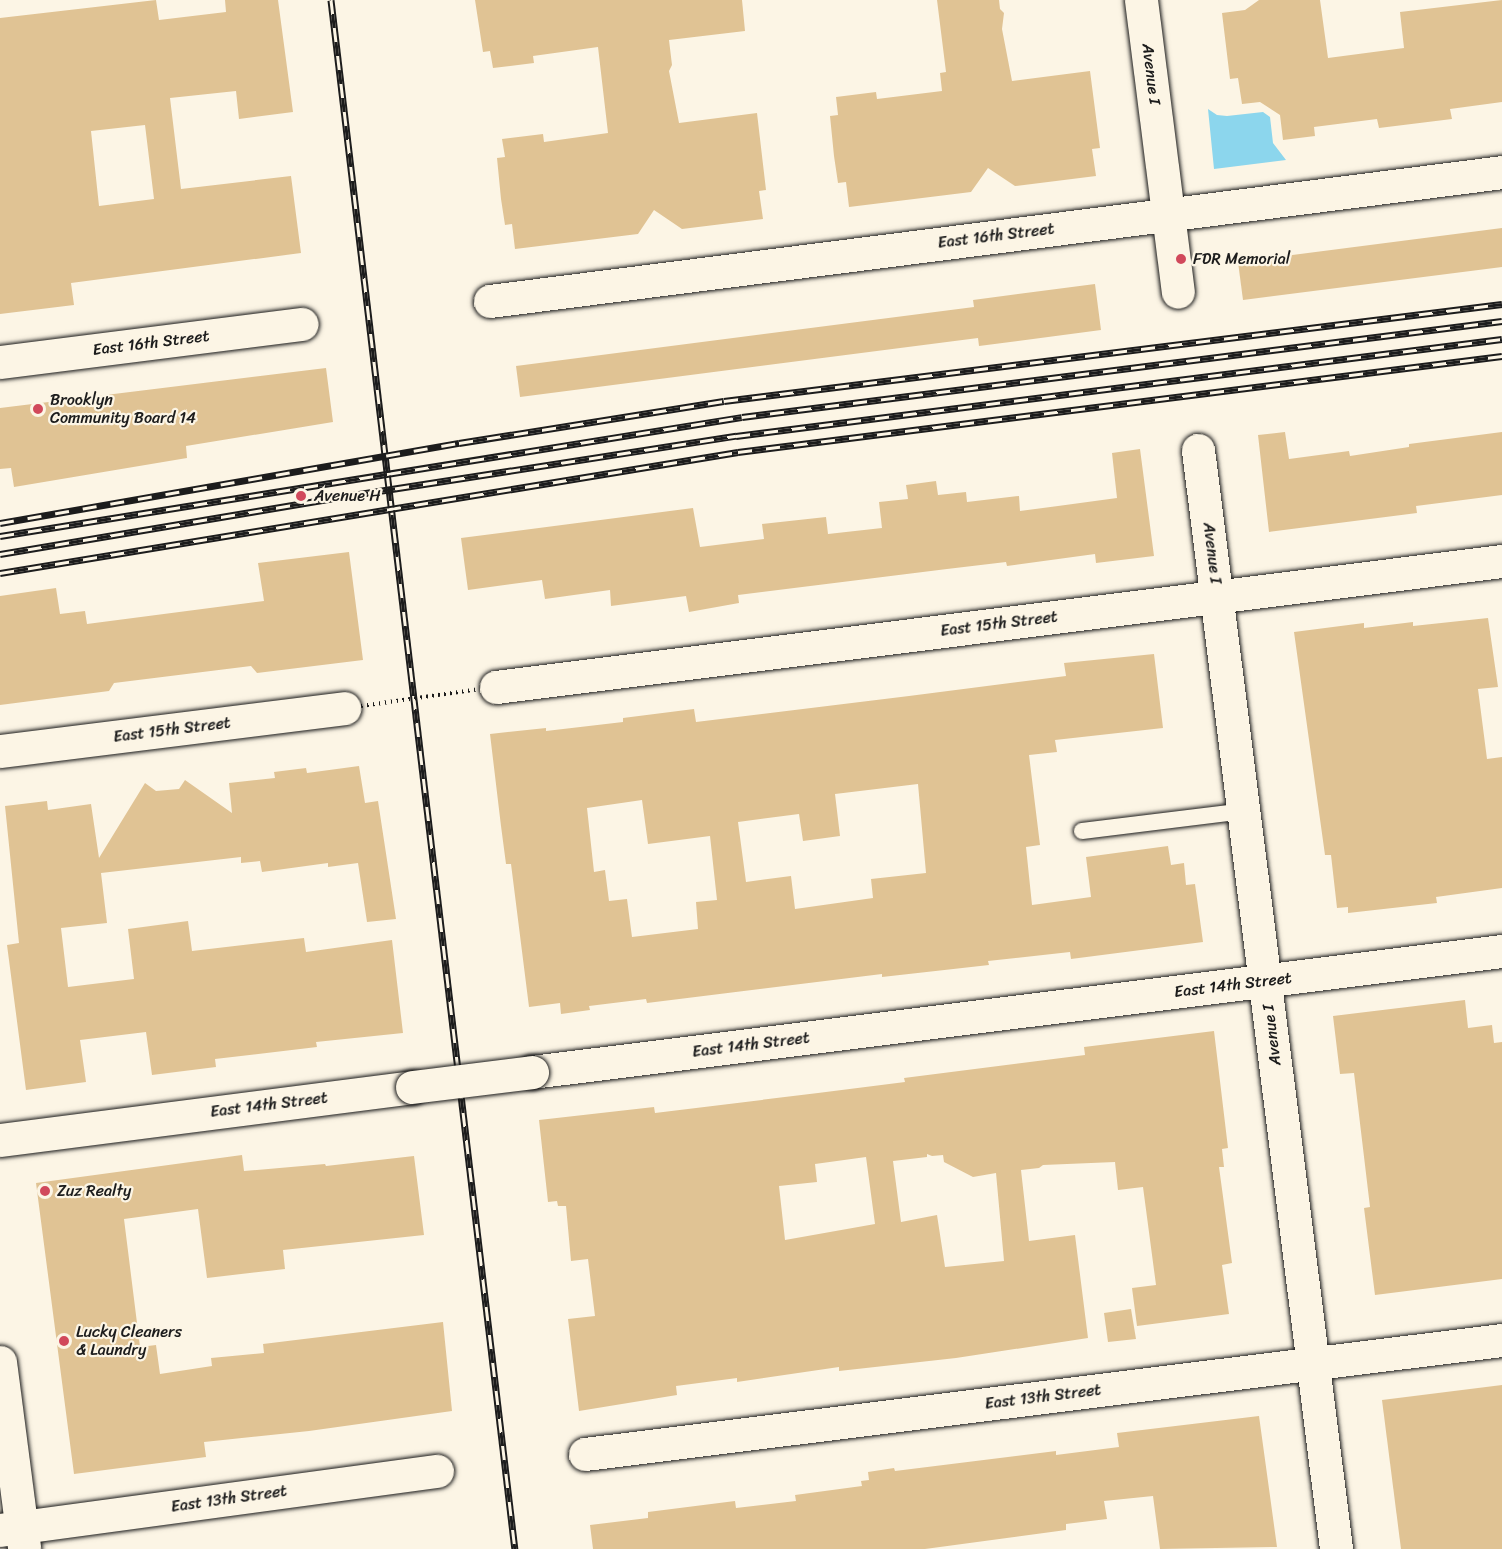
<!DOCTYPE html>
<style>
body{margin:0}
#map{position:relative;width:1502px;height:1549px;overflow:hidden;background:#fcf5e5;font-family:Sriracha,sans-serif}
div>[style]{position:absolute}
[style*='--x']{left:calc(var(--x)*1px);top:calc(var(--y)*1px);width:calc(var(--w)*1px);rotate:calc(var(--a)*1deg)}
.water>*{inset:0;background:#8cd6ed}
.building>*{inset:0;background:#e0c394}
.roads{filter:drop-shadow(0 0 2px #1c1c1c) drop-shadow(0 0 2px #1c1c1c)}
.service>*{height:16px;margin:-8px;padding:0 8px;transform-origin:8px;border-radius:8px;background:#fcf5e5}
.minor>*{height:33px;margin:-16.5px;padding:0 16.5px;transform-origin:16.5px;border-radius:16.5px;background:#fcf5e5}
.rail>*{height:7px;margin-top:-3.5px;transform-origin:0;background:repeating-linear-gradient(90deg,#fcf5e5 0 14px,#1c1c1c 0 28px);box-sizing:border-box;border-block:2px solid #1c1c1c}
.path-bridge>*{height:4px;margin-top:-2px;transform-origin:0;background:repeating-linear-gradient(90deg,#1c1c1c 0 1.5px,transparent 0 6px)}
.bridges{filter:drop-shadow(0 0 2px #1c1c1c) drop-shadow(0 0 2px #1c1c1c)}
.minor-bridge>*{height:33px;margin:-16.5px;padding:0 16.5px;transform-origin:16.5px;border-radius:16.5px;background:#fcf5e5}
.dots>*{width:16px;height:16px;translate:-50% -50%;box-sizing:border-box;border:3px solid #fcf5e5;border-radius:50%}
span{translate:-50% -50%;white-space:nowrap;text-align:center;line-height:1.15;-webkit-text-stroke:4.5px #fcf5e5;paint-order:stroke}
.street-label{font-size:16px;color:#1c1c1c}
.poi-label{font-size:16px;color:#1c1c1c}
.left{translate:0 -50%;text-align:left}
</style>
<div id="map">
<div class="water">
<div style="clip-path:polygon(1208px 109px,1217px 115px,1227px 116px,1263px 112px,1270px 117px,1273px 143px,1286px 160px,1214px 169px)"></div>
</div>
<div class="building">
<div style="clip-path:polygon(evenodd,156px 0,159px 20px,226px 12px,225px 0,278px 0,293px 112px,239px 119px,236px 91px,170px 98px,181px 189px,291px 176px,301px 253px,71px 283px,74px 305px,0 314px,0 18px,156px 0,145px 125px,154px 199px,99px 206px,91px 131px,145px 125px)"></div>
<div style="clip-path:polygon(475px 0,742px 0,745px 31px,669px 40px,672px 65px,669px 71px,679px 123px,757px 113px,766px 190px,759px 191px,763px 219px,682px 229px,654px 210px,638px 234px,515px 249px,512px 224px,505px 225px,501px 199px,497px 158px,505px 157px,502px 139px,543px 134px,544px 142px,608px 133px,598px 47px,533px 56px,534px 63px,493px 68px,490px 51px,483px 52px)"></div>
<div style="clip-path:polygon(937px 0,999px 0,1000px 9px,1004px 13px,1002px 29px,1012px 81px,1090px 71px,1100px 148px,1092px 149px,1096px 176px,1015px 186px,988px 168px,971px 192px,849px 207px,846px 182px,838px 183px,834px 156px,830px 116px,838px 115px,836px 97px,876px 92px,877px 99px,942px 91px,940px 73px,946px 72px)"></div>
<div style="clip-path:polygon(1259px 0,1320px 0,1328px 58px,1404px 48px,1400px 12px,1502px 0,1502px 102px,1450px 109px,1452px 119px,1379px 128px,1377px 119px,1314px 127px,1315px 136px,1283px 140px,1280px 115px,1260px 102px,1242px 104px,1238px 78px,1230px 79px,1222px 13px,1245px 10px)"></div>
<div style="clip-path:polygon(1502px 228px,1502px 267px,1243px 300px,1238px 262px)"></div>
<div style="clip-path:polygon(1095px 284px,1101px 330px,979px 346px,978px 338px,520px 397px,516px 366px,974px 307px,973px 300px)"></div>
<div style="clip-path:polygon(326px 368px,333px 422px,186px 446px,187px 458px,14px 487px,11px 468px,0 469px,0 408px)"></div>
<div style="clip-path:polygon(1285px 432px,1289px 459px,1349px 451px,1350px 456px,1409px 447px,1409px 444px,1502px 432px,1502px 495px,1416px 506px,1417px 513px,1269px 532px,1258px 435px)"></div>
<div style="clip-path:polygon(1140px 449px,1154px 556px,1096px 563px,1095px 554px,1007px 566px,1006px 562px,947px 569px,738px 595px,739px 603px,689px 612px,686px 596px,611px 606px,610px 590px,545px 599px,542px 580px,468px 590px,461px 538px,693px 508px,700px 547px,764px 539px,762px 524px,826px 517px,828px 534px,882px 528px,879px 502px,908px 499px,906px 485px,936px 481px,938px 495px,966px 492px,967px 502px,1019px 496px,1020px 511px,1058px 506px,1117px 498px,1112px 453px)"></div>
<div style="clip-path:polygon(349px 552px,363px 660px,257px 673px,251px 666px,114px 683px,109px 691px,0 705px,0 596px,56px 588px,60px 614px,85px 611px,87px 624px,264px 601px,258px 563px)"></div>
<div style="clip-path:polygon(1488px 618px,1498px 687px,1478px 689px,1487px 759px,1502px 757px,1502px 888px,1436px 897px,1437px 903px,1348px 913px,1348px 907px,1337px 908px,1331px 855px,1325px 855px,1294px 632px,1364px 623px,1364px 628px,1413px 622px,1413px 626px)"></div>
<div style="clip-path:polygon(evenodd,1154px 654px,1163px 728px,1055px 740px,1057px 752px,1029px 755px,1040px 845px,1026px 847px,1032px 905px,1091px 897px,1086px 857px,1168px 846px,1171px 865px,1184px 863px,1186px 885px,1195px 884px,1203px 942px,1071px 959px,1070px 952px,988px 961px,989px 965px,882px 977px,882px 974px,647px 1003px,646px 999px,589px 1006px,590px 1010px,561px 1014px,560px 1003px,529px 1007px,511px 864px,506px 864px,501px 826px,490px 734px,546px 728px,546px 731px,623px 722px,623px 718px,694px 709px,696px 722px,909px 696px,1066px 676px,1064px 663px,1154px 654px,918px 784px,926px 873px,871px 879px,873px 898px,795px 909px,791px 876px,746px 882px,738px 822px,799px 814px,803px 841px,840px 836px,835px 794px,918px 784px,1154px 654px,642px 800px,648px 844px,710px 836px,717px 900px,696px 902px,698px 929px,632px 937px,627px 899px,609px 901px,605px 870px,594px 872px,587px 808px,642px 800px)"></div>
<div style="clip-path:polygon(359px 766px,365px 803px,378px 801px,396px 919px,367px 922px,358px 863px,328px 867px,328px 863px,262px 872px,260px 861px,241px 863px,241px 857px,101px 873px,107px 923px,61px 928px,68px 987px,134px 979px,128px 929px,188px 921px,192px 951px,304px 938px,306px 952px,392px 940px,403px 1033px,316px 1042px,317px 1047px,215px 1059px,216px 1067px,152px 1075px,146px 1032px,80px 1040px,86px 1082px,26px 1090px,7px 945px,19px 943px,5px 806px,47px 801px,48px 810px,91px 804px,99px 858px,145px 783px,156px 791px,179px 789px,185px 780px,232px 813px,229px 783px,275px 778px,274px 772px,306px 768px,307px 773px)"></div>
<div style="clip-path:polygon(1465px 1000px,1468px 1028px,1492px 1025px,1494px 1043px,1502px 1042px,1502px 1279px,1375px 1295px,1364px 1208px,1370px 1207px,1354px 1073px,1340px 1074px,1333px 1016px)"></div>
<div style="clip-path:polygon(evenodd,1214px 1031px,1228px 1148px,1222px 1149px,1224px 1167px,1219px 1167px,1232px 1263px,1222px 1265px,1229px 1314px,1137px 1326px,1132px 1288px,1156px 1285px,1143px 1187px,1118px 1190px,1115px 1162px,1043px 1165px,1039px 1168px,1021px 1170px,1029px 1241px,1075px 1235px,1088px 1338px,956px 1358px,839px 1371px,839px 1367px,737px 1382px,737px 1378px,676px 1386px,677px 1395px,579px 1411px,568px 1319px,595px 1316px,588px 1259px,571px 1261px,566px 1206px,558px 1206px,557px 1201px,548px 1202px,539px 1120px,654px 1107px,655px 1113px,818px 1093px,905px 1082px,904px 1078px,1085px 1055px,1084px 1047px,1214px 1031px,927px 1154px,932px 1156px,943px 1155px,944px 1162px,973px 1177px,996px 1173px,1004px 1261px,945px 1267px,937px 1215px,901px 1222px,893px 1161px,927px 1157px,927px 1154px,1214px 1031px,866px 1157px,875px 1224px,785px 1240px,779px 1186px,817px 1182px,815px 1164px,866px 1157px)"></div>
<div style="clip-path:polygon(242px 1155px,244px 1171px,325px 1164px,326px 1166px,414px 1156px,424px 1235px,283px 1250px,285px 1269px,207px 1278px,198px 1209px,124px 1219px,140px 1347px,156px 1345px,160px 1374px,212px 1366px,211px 1358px,264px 1353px,263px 1344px,443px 1322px,452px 1411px,309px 1431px,204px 1442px,206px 1457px,74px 1474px,36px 1183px)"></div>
<div style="clip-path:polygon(1131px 1309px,1136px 1339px,1108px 1342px,1104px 1313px)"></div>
<div style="clip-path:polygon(1502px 1385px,1502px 1549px,1401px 1549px,1382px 1400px)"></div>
<div style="clip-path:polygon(1259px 1416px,1277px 1547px,1160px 1549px,1153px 1496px,1104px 1501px,1107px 1519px,1066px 1524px,1066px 1530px,925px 1549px,593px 1549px,590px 1525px,648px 1518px,648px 1512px,735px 1501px,736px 1508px,796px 1501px,795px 1495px,862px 1486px,861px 1481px,869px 1480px,868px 1472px,894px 1468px,895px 1471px,1056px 1451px,1056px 1455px,1119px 1447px,1117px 1433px)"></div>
</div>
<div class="roads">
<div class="service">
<div style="--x:1082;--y:831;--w:163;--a:-7"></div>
</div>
<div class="minor">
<div style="--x:1141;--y:0;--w:294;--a:82.8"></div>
<div style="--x:490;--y:301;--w:1020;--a:-7.26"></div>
<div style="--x:0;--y:362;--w:304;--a:-7.2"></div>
<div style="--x:1198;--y:450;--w:1108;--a:82.84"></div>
<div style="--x:496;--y:687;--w:1014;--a:-7.14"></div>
<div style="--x:0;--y:751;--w:347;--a:-7.1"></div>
<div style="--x:532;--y:1072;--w:978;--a:-7.11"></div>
<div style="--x:0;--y:1140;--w:415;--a:-7.3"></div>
<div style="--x:0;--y:1362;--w:187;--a:82.6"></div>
<div style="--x:585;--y:1454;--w:924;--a:-7.09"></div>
<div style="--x:0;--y:1530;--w:441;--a:-7.7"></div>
</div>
</div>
<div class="rail">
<div style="--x:331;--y:0;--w:1560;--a:83.23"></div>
<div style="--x:0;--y:523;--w:466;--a:-9.9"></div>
<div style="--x:459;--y:443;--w:268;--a:-9"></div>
<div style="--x:724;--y:401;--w:784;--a:-7.11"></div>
<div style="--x:0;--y:536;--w:751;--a:-9.11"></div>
<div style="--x:742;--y:417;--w:766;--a:-7.2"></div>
<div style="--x:0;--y:554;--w:345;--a:-9.5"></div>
<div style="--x:340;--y:497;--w:401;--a:-8.8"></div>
<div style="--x:736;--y:436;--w:772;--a:-7.22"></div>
<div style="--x:0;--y:573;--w:748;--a:-9.31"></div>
<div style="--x:738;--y:452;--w:770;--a:-7.16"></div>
</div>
<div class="path-bridge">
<div style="--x:361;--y:706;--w:120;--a:-8.1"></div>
</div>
<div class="bridges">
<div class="minor-bridge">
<div style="--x:412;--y:1087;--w:121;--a:-7.1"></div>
</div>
</div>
<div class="dots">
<div style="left:1181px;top:259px;background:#d1495b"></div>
<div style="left:38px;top:409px;background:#d1495b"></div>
<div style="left:301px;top:496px;background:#d1495b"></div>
<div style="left:45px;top:1191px;background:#d1495b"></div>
<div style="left:64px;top:1341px;background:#d1495b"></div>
</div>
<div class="street-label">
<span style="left:1151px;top:74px;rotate:83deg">Avenue I</span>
<span style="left:996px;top:236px;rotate:-7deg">East 16th Street</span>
<span style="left:151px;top:343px;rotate:-7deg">East 16th Street</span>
<span style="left:1212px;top:553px;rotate:83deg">Avenue I</span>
<span style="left:999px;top:624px;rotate:-7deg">East 15th Street</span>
<span style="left:172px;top:730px;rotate:-7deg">East 15th Street</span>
<span style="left:1233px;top:985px;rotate:-7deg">East 14th Street</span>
<span style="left:1272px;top:1035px;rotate:-97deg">Avenue I</span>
<span style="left:751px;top:1045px;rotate:-7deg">East 14th Street</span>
<span style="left:269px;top:1105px;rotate:-7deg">East 14th Street</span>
<span style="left:1043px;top:1397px;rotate:-7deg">East 13th Street</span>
<span style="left:229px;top:1499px;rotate:-8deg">East 13th Street</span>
</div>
<div class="poi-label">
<span class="left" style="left:1193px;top:259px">FDR Memorial</span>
<span class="left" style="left:50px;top:409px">Brooklyn<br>Community Board 14</span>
<span class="left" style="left:314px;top:496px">Avenue H</span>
<span class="left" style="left:57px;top:1191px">Zuz Realty</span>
<span class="left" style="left:76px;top:1341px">Lucky Cleaners<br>&amp; Laundry</span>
</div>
</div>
